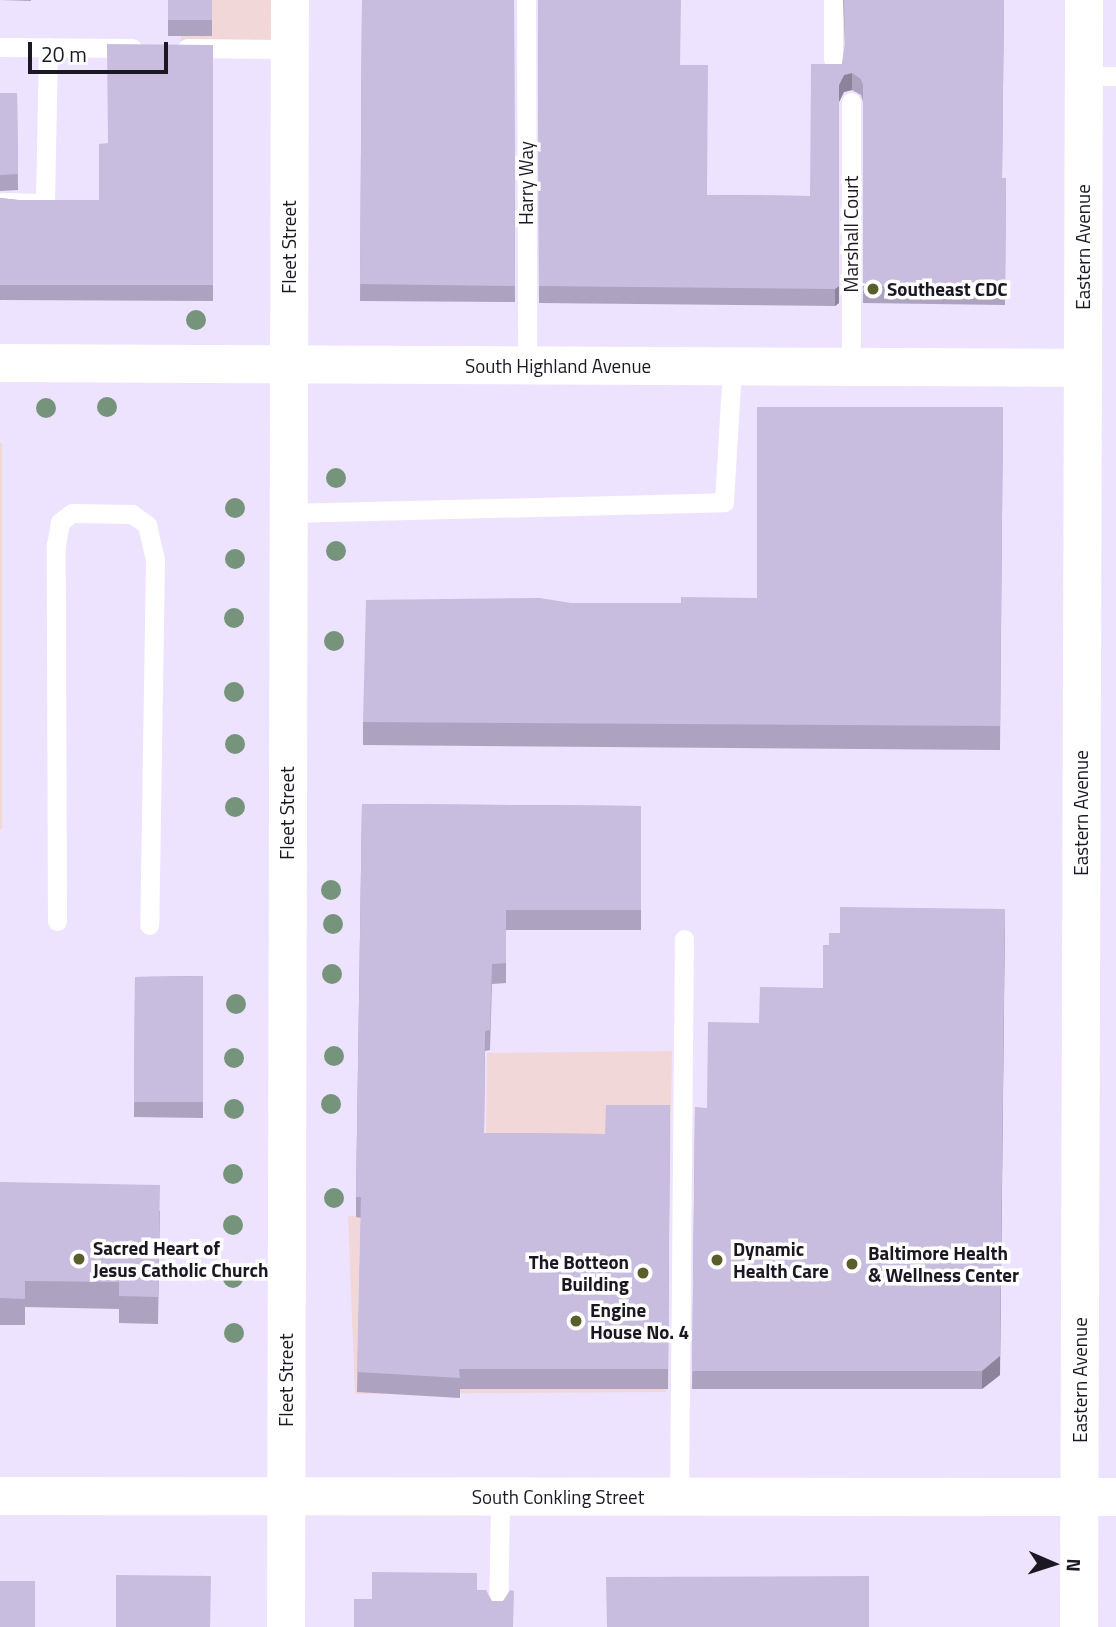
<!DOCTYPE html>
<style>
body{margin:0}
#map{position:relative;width:1116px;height:1627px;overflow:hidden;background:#ede3ff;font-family:"Titillium Web",sans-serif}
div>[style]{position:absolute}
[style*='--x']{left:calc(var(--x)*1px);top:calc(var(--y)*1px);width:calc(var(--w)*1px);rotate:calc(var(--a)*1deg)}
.commercial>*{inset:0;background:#f2d7d8}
.education>*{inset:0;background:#f2d8d3}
.service>*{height:19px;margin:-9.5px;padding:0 9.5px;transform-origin:9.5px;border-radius:9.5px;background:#fff}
.tertiary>*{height:38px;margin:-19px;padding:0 19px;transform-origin:19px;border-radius:19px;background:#fff}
.primary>*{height:38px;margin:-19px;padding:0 19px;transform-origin:19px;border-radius:19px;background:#fff}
.trees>*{width:20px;height:20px;margin:-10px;border-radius:50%;background:#76937c}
.wall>*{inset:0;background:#ada3c0}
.shaded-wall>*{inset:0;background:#8d849c}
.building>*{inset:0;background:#c9bddf}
.dots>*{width:19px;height:19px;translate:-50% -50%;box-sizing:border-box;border:4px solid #fff;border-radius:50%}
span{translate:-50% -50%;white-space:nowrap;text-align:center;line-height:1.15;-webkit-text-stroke:7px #fff;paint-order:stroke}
.street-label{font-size:19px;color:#1b1723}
.poi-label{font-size:19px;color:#1b1723;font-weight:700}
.left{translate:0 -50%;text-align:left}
.right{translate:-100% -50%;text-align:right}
.north{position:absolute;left:1018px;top:1529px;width:70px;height:70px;-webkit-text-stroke:5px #fff;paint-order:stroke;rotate:93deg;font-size:19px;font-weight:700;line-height:28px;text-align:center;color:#1b1723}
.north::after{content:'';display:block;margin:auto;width:24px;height:32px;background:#1b1723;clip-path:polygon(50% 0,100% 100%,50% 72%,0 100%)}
.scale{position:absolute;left:28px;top:42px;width:140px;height:32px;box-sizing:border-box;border:4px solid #1b1723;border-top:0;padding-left:9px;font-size:21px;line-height:24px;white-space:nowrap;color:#1b1723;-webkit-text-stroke:5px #fff;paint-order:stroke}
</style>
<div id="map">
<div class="commercial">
<div style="clip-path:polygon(181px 0,289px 0,289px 45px,181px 47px)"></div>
<div style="clip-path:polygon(672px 1051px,666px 1392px,355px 1394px,348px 1216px,485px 1219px,487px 1053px)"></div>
</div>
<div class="education">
<div style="clip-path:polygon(0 443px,2px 443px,2px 829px,0 829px)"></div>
</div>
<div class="service">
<div style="--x:526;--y:0;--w:366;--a:89.8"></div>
<div style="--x:833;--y:0;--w:59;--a:90"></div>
<div style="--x:0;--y:47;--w:132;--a:0.4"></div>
<div style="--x:187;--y:48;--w:103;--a:0.6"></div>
<div style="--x:1084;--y:76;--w:32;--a:0"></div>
<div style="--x:851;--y:102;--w:265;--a:90"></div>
<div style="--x:0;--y:202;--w:45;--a:1.3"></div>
<div style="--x:45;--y:203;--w:156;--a:-88.9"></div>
<div style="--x:288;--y:513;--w:436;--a:-1.4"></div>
<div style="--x:724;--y:502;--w:136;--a:-86.6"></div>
<div style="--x:57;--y:921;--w:376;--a:-90.2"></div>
<div style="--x:56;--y:545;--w:23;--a:-80"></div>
<div style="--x:60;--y:522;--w:15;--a:-37"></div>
<div style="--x:72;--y:513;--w:60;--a:1"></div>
<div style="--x:132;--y:514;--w:19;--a:36"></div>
<div style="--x:147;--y:525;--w:36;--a:77"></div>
<div style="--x:155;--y:560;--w:365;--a:90.9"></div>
<div style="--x:679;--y:1497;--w:558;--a:-89.49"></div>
<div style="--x:498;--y:1617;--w:120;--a:-89"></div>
</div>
<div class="tertiary">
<div style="--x:0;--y:363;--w:1083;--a:0.26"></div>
<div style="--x:0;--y:1496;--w:1116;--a:0.05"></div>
<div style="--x:286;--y:1627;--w:1627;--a:-89.86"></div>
</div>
<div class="primary">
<div style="--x:1079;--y:1627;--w:1627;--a:-89.82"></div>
</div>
<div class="trees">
<div style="left:196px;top:320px"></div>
<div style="left:107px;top:407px"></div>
<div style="left:46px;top:408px"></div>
<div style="left:336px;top:478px"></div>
<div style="left:235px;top:508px"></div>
<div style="left:336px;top:551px"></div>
<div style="left:235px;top:559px"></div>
<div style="left:234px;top:618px"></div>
<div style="left:334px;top:641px"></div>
<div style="left:234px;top:692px"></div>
<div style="left:235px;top:744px"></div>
<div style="left:235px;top:807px"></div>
<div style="left:331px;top:890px"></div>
<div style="left:333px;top:924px"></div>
<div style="left:332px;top:974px"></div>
<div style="left:236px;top:1004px"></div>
<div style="left:334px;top:1056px"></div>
<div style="left:234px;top:1058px"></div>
<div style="left:331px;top:1104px"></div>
<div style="left:234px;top:1109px"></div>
<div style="left:233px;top:1174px"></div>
<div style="left:334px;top:1198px"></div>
<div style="left:233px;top:1225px"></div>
<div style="left:233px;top:1278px"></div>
<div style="left:234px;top:1333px"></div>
</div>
<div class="wall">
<div style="clip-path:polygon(0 0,31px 0,31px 1px)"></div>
<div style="clip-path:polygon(168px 0,212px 0,212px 36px,168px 36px)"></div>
<div style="clip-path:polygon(362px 0,514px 0,515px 302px,360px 301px)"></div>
<div style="clip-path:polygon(538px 0,680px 65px,707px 195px,810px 196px,842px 64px,845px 46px,843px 0,1004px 0,1002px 178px,1006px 178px,1005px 305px,863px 303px,863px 102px,861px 95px,852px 90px,844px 92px,839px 102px,839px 303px,835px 306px,539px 303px)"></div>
<div style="clip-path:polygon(213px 45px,213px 301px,0 300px,0 198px,18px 200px,99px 200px,108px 143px)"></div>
<div style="clip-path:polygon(0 93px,17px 93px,18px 190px,0 191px)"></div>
<div style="clip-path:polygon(1003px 407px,1000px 750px,363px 745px,363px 722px,571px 603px,681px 603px,757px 598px)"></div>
<div style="clip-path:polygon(362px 804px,641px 806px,641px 930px,506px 930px,506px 983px,492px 984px,490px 1050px,485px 1051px,484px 1133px,605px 1134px,670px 1105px,668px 1389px,460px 1389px,460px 1398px,357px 1392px,361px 1218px,356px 1217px,356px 1197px)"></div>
<div style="clip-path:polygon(203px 976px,203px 1118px,134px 1117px,135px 977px)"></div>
<div style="clip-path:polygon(695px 1107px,1000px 1375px,982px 1389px,692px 1389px)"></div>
<div style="clip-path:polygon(0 1182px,160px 1211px,158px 1324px,119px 1323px,119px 1309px,25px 1307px,25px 1325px,0 1325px)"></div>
</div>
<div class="shaded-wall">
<div style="clip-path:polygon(852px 73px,852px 90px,844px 92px,839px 102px,839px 85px,844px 75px)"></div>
<div style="clip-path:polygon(839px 286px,839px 303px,835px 306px,835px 289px)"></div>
<div style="clip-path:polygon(1005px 909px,1000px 1375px,982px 1389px,982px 1371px)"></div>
</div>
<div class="building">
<div style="clip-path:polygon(168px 0,212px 0,212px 20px,168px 20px)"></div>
<div style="clip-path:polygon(362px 0,514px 0,515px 286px,360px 284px)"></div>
<div style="clip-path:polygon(538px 0,681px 0,680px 65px,708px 65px,707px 195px,810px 196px,811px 64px,842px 64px,845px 42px,844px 0,1004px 0,1002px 178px,1006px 178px,1005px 289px,863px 286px,863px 85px,861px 79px,852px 73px,844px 75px,839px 85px,839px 286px,835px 289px,539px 286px)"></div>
<div style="clip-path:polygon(107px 44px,213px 45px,213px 285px,0 285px,0 198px,18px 200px,99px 200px,99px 144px,108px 143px)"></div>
<div style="clip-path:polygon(0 93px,17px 93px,18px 174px,0 175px)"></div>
<div style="clip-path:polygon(757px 407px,1003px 407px,1000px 726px,363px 722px,366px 600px,540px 598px,571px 603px,681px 603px,681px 597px,757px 598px)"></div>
<div style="clip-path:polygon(362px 804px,641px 806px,641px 910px,506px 910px,506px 963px,492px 964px,490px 1030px,485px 1031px,484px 1133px,605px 1134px,606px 1105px,670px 1105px,668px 1369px,459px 1369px,460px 1378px,357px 1372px,361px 1197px,356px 1197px)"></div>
<div style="clip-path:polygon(840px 907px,1005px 909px,1000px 1356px,982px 1371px,692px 1371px,695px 1107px,707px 1108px,708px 1022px,759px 1023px,760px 987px,823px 988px,823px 945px,829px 945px,829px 933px,840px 933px)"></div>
<div style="clip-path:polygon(203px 976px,203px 1102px,134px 1102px,135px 977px)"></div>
<div style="clip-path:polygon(0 1182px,160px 1185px,158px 1297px,119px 1296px,119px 1282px,25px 1281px,25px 1299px,0 1298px)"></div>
<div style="clip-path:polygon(372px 1572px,477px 1573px,477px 1590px,486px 1590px,492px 1601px,503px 1601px,510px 1590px,514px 1591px,513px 1627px,354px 1627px,354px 1599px,372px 1599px)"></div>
<div style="clip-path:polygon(116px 1575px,211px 1576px,210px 1627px,116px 1627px)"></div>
<div style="clip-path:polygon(869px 1576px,869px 1627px,607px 1627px,606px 1577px)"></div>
<div style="clip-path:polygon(0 1581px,35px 1581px,35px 1627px,0 1627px)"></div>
</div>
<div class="dots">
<div style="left:873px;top:289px;background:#5a5e2b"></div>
<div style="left:79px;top:1259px;background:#5a5e2b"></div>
<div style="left:717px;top:1260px;background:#5a5e2b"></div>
<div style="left:852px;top:1264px;background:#5a5e2b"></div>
<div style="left:643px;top:1273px;background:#5a5e2b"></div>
<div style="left:576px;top:1321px;background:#5a5e2b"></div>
</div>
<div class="street-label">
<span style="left:526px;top:183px;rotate:-90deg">Harry Way</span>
<span style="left:851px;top:234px;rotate:-90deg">Marshall Court</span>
<span style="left:289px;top:247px;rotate:-90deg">Fleet Street</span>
<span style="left:1083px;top:247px;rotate:-90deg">Eastern Avenue</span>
<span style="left:558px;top:366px">South Highland Avenue</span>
<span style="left:287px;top:813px;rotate:-90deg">Fleet Street</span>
<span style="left:1081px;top:813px;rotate:-90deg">Eastern Avenue</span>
<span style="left:286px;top:1380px;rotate:-90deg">Fleet Street</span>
<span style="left:1080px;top:1380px;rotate:-90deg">Eastern Avenue</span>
<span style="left:558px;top:1497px">South Conkling Street</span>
</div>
<div class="poi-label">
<span class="left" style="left:887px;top:289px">Southeast CDC</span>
<span class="left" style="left:93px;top:1259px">Sacred Heart of<br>Jesus Catholic Church</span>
<span class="left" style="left:733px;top:1260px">Dynamic<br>Health Care</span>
<span class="left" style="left:868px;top:1264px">Baltimore Health<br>&amp; Wellness Center</span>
<span class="right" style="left:629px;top:1273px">The Botteon<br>Building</span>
<span class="left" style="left:590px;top:1321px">Engine<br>House No. 4</span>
</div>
<div class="north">N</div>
<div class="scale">20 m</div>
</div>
